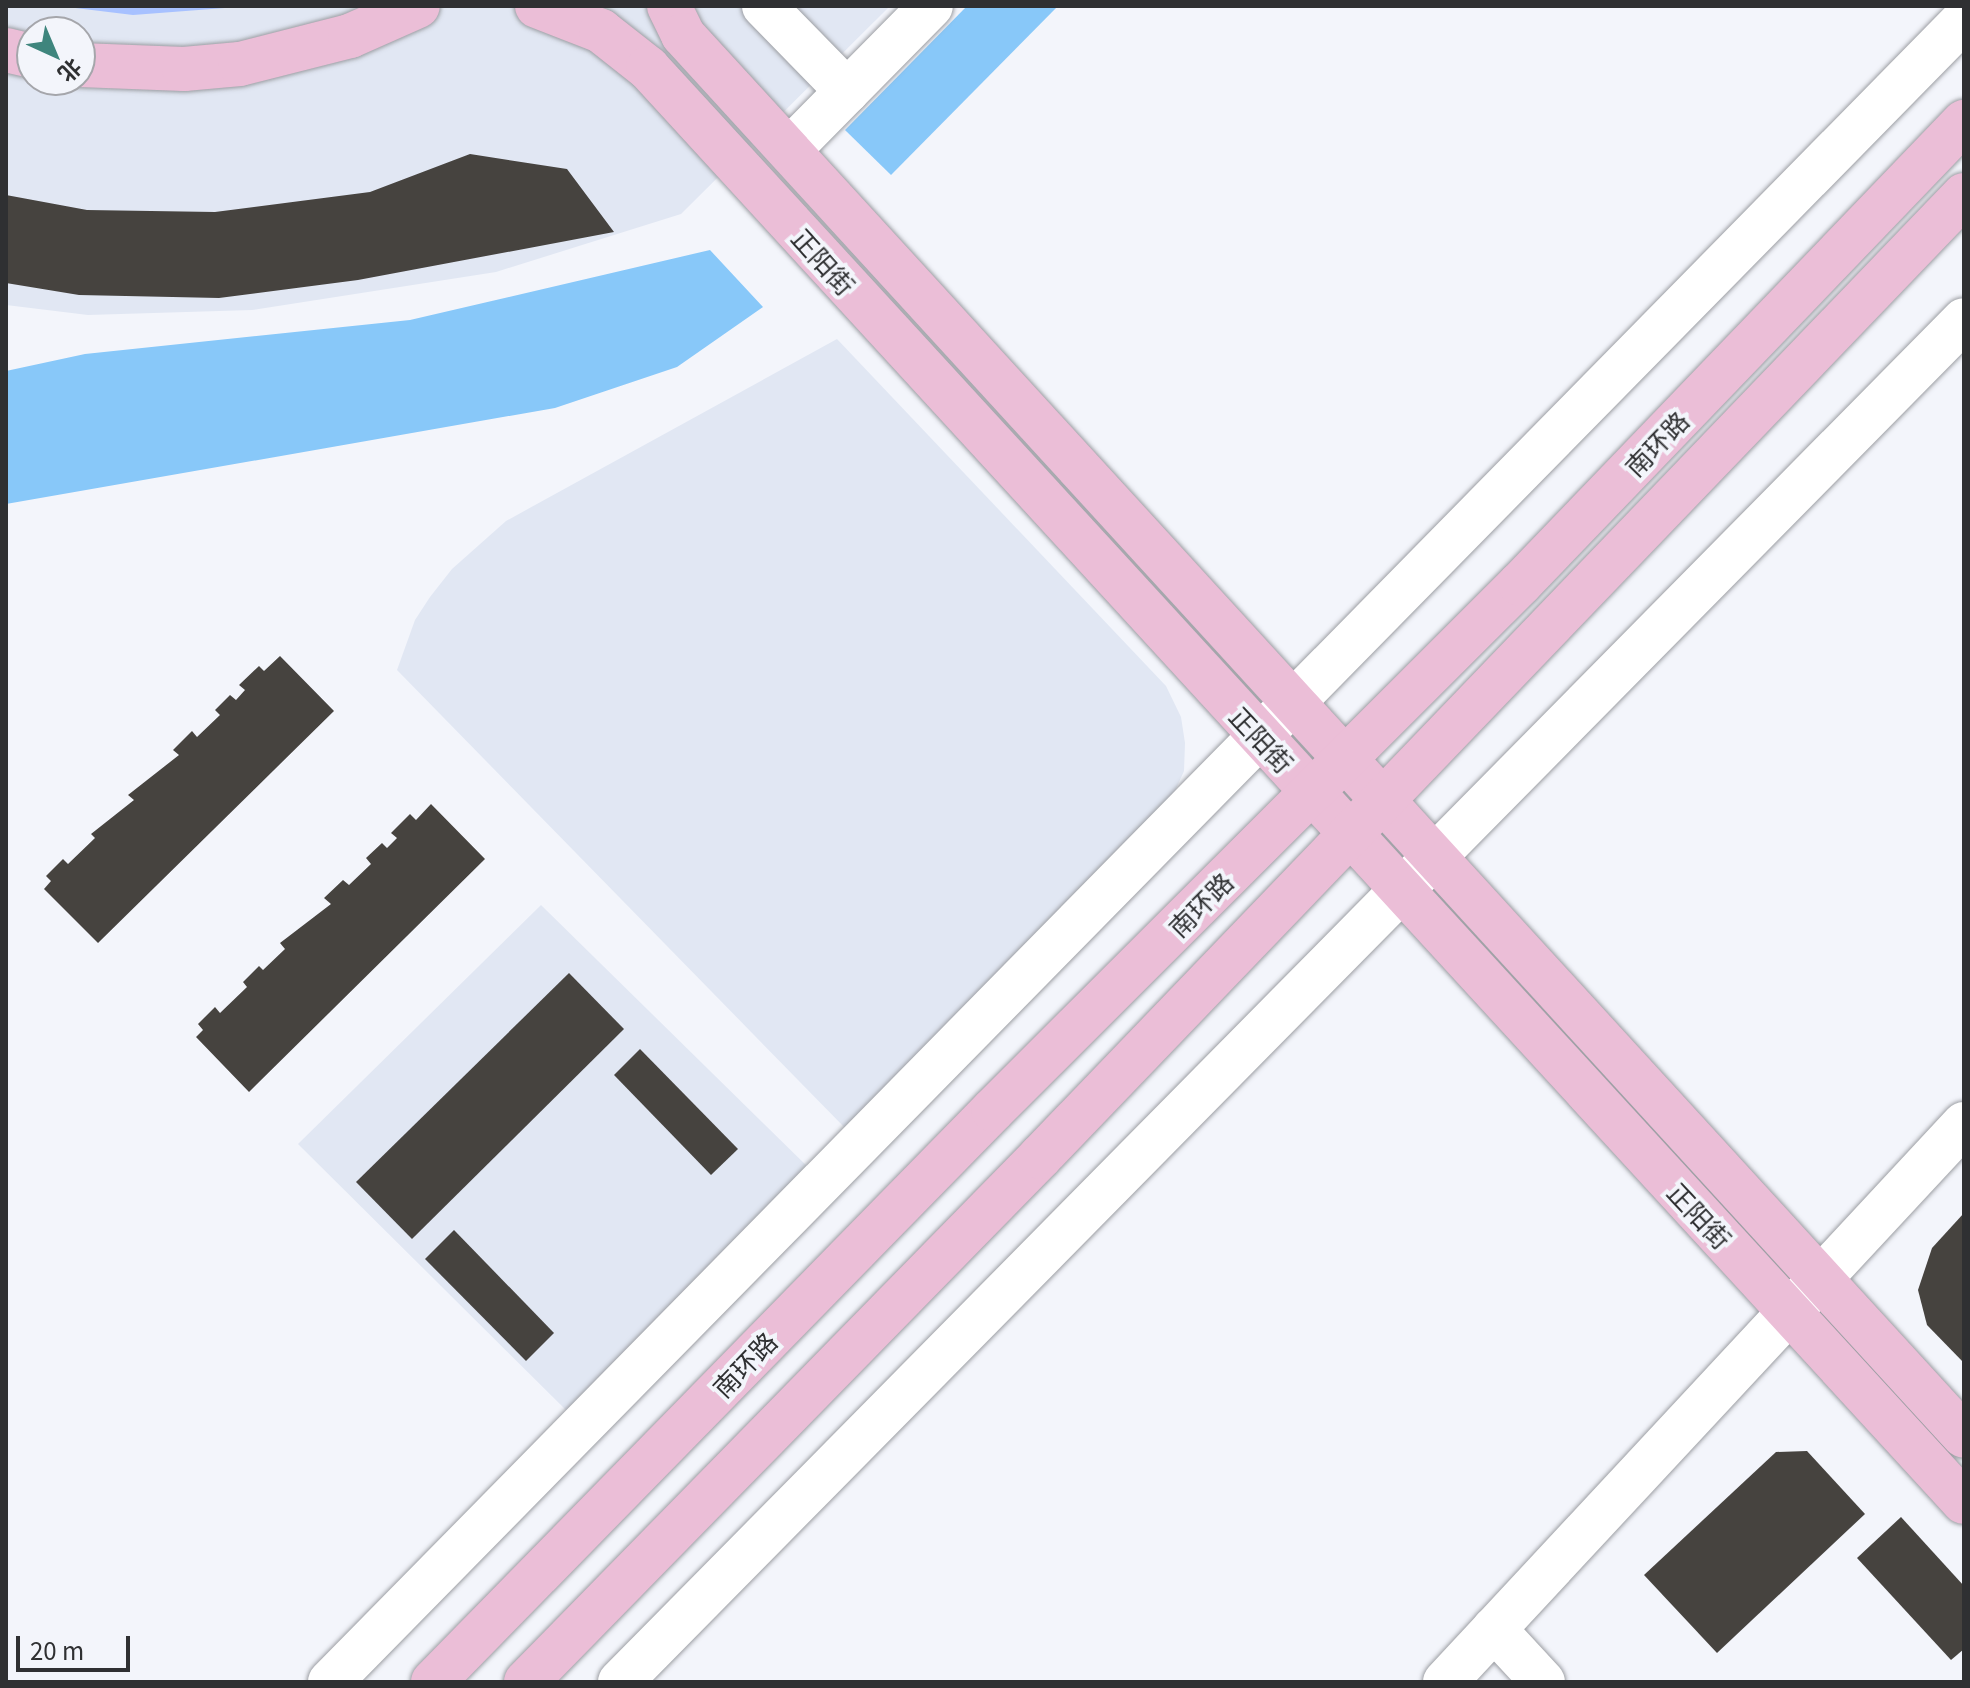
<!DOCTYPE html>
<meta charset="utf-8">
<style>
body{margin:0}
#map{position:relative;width:1970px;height:1688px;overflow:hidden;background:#f3f5fb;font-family:Georgia,"Noto Sans SC",serif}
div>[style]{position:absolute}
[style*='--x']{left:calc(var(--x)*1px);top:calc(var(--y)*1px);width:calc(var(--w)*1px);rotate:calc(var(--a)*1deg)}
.built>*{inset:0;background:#e1e7f3}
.green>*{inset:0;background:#a7c1ff}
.water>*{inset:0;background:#88c8f9}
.building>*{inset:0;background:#46433f}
.roads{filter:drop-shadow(0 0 2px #9c9ea3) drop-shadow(0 0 2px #9c9ea3)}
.minor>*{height:44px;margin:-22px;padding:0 22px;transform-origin:22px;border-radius:22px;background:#fff}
.major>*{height:44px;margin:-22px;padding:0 22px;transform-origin:22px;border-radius:22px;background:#ebbed7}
span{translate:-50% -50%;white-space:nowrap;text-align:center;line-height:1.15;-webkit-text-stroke:8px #f3f5fb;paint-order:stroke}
.street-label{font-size:26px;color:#2f3032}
.frame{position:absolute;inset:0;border:8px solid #2f3032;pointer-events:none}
.north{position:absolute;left:16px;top:16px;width:80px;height:80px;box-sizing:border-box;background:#f3f5fb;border:2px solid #a5a6ab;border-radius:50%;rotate:136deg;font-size:22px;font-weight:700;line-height:32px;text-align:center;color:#2f3032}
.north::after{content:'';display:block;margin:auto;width:28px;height:36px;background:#3e857d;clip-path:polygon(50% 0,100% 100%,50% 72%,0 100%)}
.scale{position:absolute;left:16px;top:1636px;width:114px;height:36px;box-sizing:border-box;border:4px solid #2f3032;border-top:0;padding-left:10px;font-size:24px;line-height:28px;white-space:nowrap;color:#2f3032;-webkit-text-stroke:6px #f3f5fb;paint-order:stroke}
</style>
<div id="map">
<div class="built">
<div style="clip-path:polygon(evenodd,6px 6px,890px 6px,681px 214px,496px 272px,252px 310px,88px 315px,6px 305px,6px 6px,32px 32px,80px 32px,80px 80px,32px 80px,32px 32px)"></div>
<div style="clip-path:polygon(837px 339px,1166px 686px,1181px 717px,1185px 743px,1184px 771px,1166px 811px,846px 1129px,397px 670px,415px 620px,430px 597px,452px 569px,506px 521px)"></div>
<div style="clip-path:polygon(541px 905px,813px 1172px,572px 1416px,298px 1144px)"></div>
</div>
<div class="green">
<div style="clip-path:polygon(59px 6px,251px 6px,133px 15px)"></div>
</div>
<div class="water">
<div style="clip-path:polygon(967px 6px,1058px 6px,891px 175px,845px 130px)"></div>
<div style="clip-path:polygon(710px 250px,763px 307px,677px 367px,555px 408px,6px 504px,6px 371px,85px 354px,410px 320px)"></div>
</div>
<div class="building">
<div style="clip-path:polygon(470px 154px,567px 169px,614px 232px,358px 280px,219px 298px,79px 295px,6px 283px,6px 195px,87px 210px,215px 212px,370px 192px)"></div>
<div style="clip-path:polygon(280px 656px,334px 711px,98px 943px,44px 889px,51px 881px,46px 876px,63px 859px,68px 864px,95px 838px,91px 834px,134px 800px,128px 795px,179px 755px,173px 750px,192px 731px,197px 737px,220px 715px,215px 710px,230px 695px,236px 700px,245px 690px,239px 685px,259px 666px,264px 671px)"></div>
<div style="clip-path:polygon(431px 804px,485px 859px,249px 1092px,196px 1037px,203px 1030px,198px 1024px,215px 1007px,220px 1013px,247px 987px,243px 982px,259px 966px,263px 970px,285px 949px,280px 943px,331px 904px,324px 898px,343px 880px,349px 885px,371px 864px,366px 858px,382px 843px,387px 848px,397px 838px,391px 833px,410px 814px,416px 820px)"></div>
<div style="clip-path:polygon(569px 973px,624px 1029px,412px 1239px,356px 1182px)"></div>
<div style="clip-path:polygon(640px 1049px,738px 1149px,711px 1175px,614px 1075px)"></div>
<div style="clip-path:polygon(1964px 1213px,1964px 1363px,1927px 1325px,1918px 1290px,1932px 1248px)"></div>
<div style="clip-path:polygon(454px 1230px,554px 1333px,526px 1361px,425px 1259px)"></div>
<div style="clip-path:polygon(1807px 1451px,1865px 1514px,1717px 1653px,1644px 1575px,1776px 1452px)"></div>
<div style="clip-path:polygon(1901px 1517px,1964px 1586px,1964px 1649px,1951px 1660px,1857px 1558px)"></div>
</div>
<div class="roads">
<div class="minor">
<div style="--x:764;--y:6;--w:119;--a:45.7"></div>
<div style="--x:789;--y:150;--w:202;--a:-45.4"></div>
<div style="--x:1494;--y:1629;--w:72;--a:47.2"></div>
<div style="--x:330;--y:1682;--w:2331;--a:-45.49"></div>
<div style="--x:620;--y:1682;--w:1913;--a:-45.38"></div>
<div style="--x:1445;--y:1682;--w:762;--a:-47.07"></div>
</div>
<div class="major">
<div style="--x:537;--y:6;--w:69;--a:21.3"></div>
<div style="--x:601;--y:31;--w:60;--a:38.2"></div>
<div style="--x:648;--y:68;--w:1946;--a:47.46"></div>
<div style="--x:669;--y:6;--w:32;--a:64"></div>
<div style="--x:683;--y:35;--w:1898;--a:47.56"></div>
<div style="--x:6;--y:50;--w:27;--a:13"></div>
<div style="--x:80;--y:65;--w:104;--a:2.2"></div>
<div style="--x:184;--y:69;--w:56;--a:-5.1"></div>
<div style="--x:240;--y:64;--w:114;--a:-14.3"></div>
<div style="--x:350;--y:36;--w:74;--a:-23.8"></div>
<div style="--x:433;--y:1682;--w:800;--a:-45.61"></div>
<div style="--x:993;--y:1110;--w:745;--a:-44.95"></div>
<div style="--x:1520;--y:584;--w:641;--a:-46.14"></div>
<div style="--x:526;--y:1682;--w:735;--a:-45.61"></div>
<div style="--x:1040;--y:1157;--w:1334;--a:-46.15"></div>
</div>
</div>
<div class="street-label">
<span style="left:824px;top:261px;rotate:48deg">正阳街</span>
<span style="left:1656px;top:443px;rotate:-46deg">南环路</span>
<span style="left:1262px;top:739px;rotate:47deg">正阳街</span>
<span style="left:1200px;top:904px;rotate:-45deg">南环路</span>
<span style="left:1700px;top:1215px;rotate:47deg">正阳街</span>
<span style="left:744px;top:1364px;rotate:-46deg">南环路</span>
</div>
<div class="frame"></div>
<div class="north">北</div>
<div class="scale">20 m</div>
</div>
